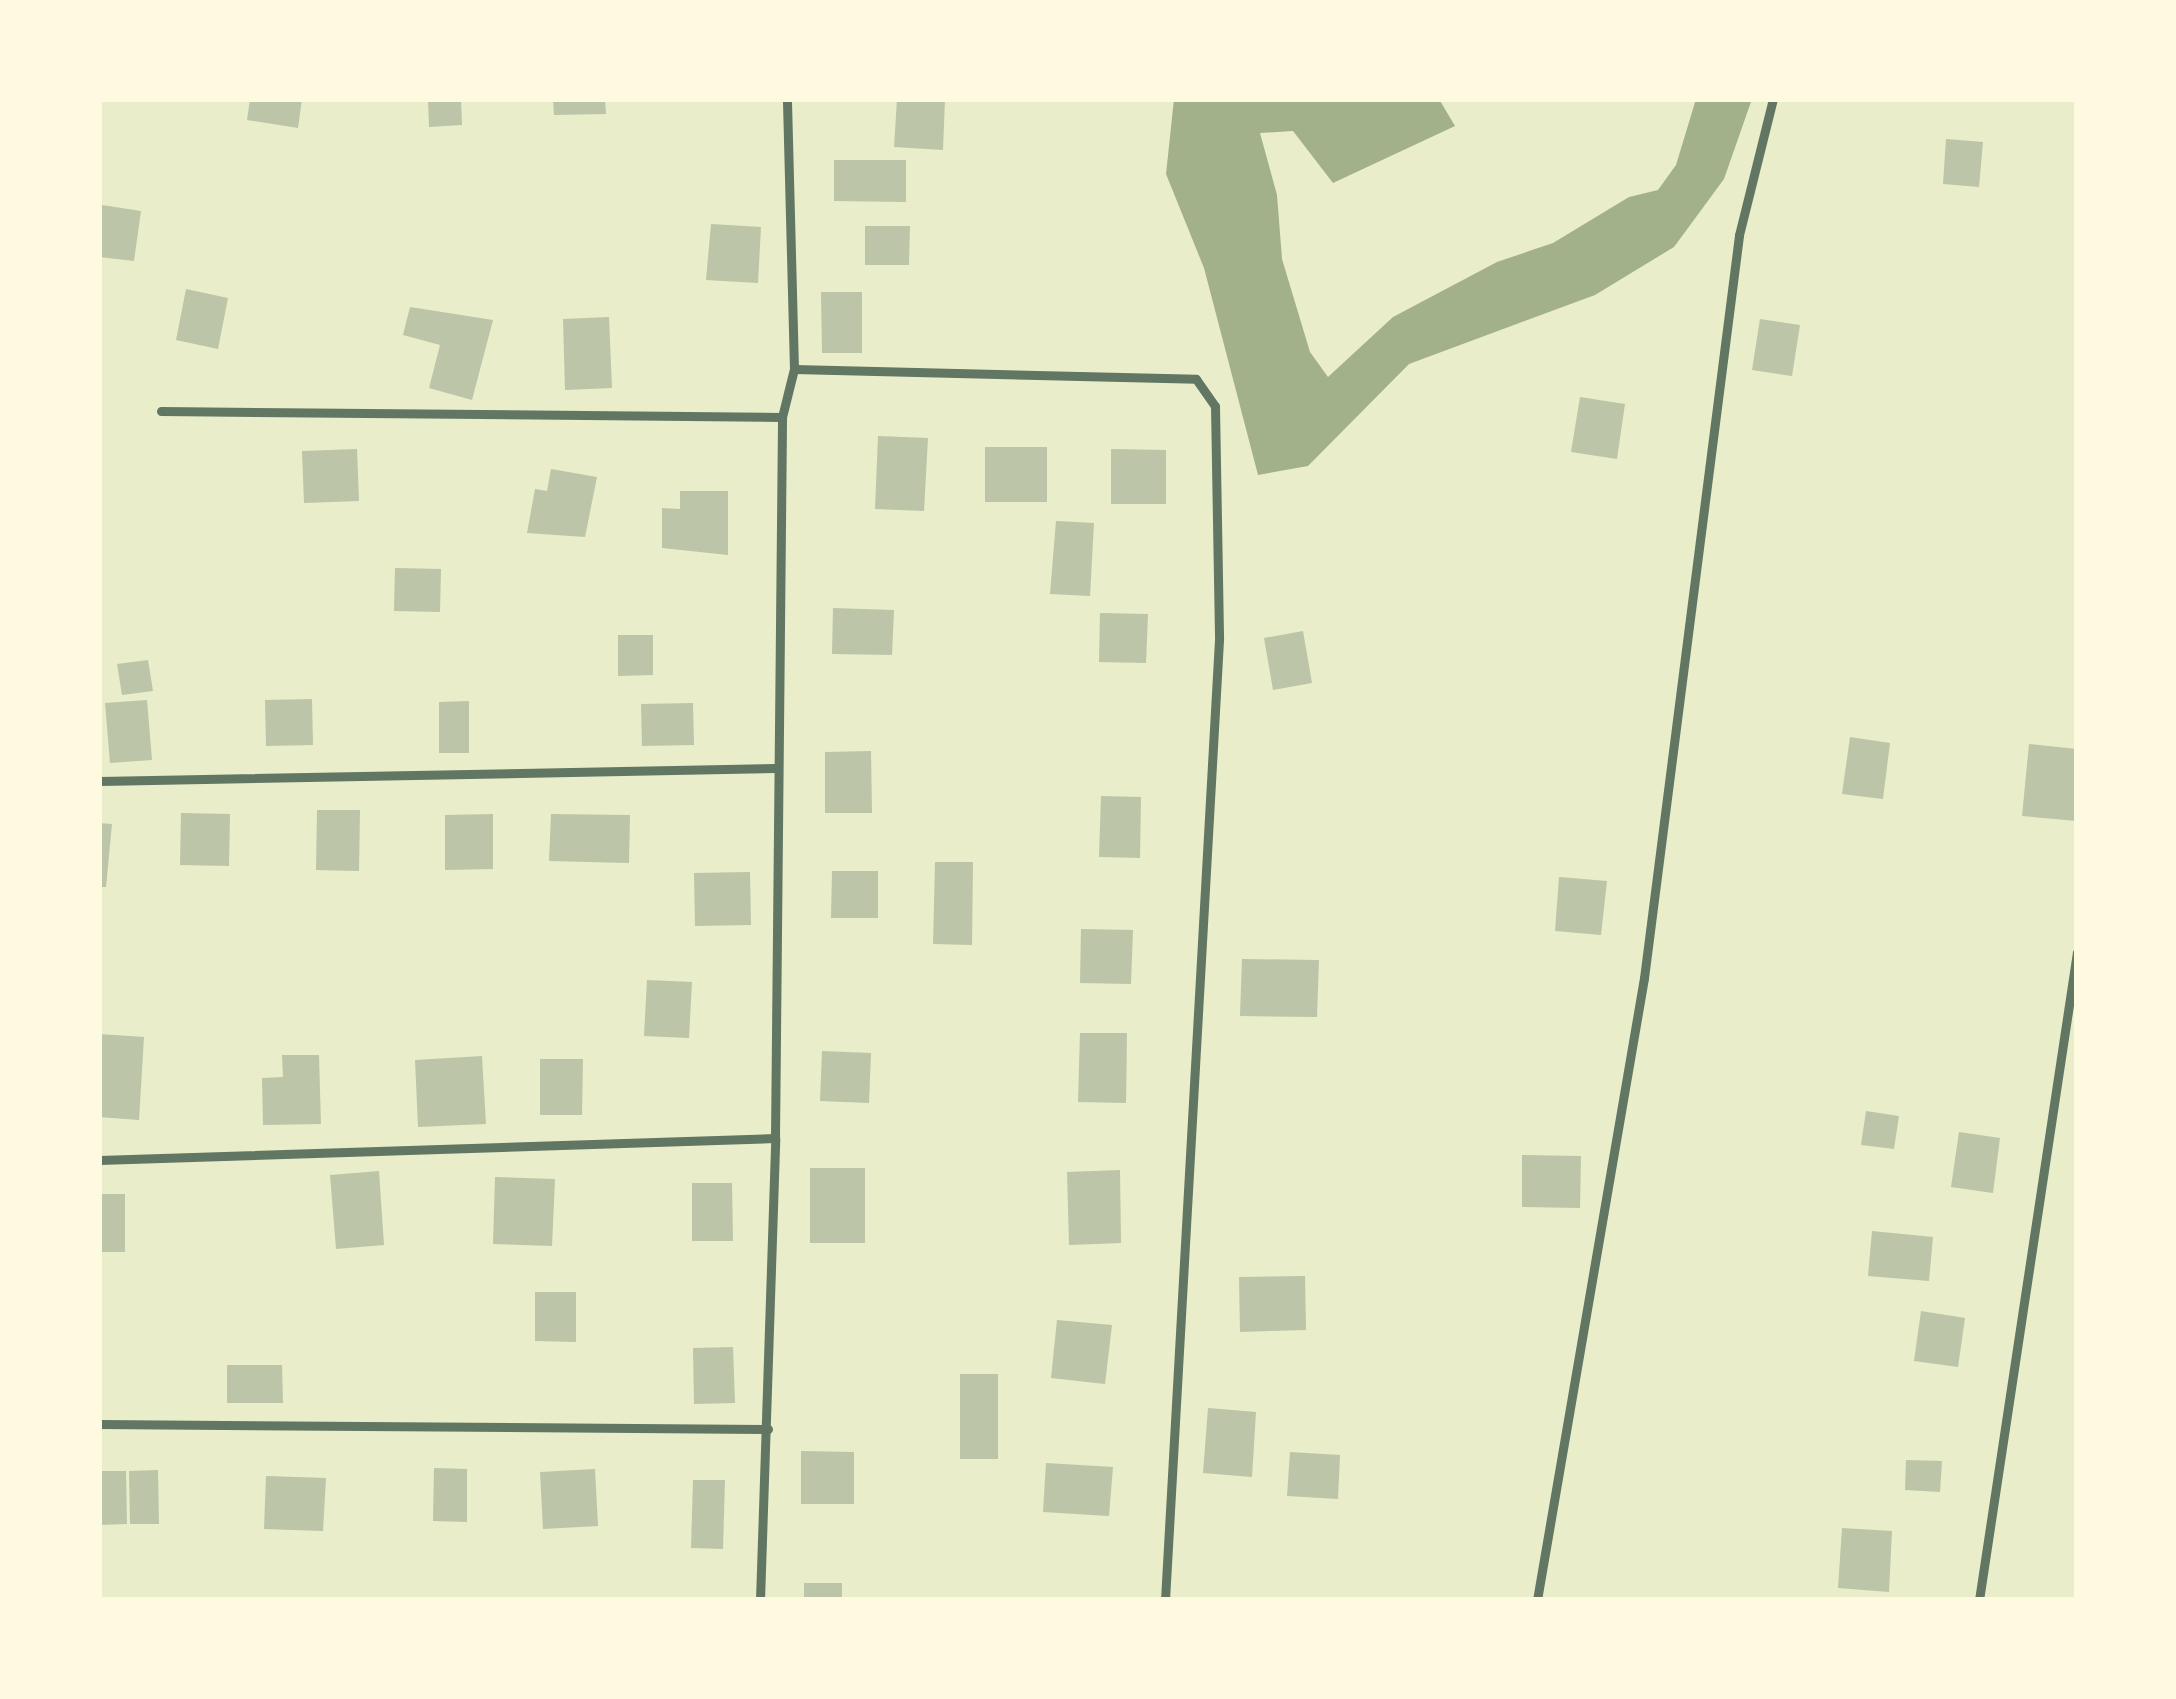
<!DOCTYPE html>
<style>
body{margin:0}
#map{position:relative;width:2176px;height:1699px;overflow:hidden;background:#e9edc9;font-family:"Roboto Condensed",sans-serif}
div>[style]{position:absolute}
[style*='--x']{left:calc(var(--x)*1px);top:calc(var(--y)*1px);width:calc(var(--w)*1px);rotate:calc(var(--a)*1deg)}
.water>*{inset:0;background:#a3b18a}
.building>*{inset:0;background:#bcc5a7}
.service>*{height:9px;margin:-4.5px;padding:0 4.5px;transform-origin:4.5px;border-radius:4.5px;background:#617663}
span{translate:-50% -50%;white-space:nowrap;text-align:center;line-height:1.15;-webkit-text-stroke:12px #fefae0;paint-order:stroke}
.frame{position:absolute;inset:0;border:102px solid #fefae0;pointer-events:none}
</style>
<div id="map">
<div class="water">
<div style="clip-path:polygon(1174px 99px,1439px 99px,1455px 126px,1333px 183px,1293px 131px,1260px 133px,1277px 195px,1282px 259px,1310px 352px,1328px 377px,1393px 317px,1497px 262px,1553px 243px,1629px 197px,1658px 190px,1676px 165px,1696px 99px,1752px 99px,1724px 179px,1674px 247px,1595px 295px,1409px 364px,1308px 466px,1258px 475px,1204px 268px,1166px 174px)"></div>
</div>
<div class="building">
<div style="clip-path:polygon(250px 99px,302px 99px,298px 128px,247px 120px)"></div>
<div style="clip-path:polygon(428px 99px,461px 99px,462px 125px,429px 127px)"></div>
<div style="clip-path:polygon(553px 99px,605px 99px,606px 114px,554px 115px)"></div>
<div style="clip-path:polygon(897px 99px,945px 99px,943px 150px,894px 147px)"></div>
<div style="clip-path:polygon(1946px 139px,1983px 142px,1979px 187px,1943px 184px)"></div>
<div style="clip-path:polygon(834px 160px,906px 160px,906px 202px,834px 201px)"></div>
<div style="clip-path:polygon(102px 205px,141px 211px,134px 261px,99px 257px)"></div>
<div style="clip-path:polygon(711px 224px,761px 227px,758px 283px,706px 280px)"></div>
<div style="clip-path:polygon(865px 226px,910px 226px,909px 265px,865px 265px)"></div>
<div style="clip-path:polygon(186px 289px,228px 298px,218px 349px,176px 340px)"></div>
<div style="clip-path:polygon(821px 292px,862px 292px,862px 353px,822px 353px)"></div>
<div style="clip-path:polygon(410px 307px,493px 320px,472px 400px,429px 388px,440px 345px,403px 335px)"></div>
<div style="clip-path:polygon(609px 317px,612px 388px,565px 390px,563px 319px)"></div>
<div style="clip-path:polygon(1760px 319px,1800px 325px,1792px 376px,1752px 370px)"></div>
<div style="clip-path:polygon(1580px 397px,1625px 404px,1617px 459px,1571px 452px)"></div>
<div style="clip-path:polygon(878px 436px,928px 438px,924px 511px,875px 509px)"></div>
<div style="clip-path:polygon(985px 447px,1047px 447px,1047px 502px,985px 502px)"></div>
<div style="clip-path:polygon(357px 449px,359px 501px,304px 503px,302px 451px)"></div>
<div style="clip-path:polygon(1111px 449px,1166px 450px,1166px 504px,1111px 504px)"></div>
<div style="clip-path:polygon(551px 469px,597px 477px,585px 537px,527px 533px,535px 489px,547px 491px)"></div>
<div style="clip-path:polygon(680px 491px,728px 491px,728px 555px,662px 548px,662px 508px,680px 509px)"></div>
<div style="clip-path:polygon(1056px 521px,1094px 523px,1090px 596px,1050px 594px)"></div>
<div style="clip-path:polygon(395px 568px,441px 569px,440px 612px,394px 611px)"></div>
<div style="clip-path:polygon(833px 608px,894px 610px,892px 655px,832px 654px)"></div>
<div style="clip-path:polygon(1100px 613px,1148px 614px,1146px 663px,1099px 662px)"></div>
<div style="clip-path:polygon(1303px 631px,1312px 683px,1273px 690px,1264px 638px)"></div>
<div style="clip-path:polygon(618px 635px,653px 635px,653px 675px,618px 676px)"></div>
<div style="clip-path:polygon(148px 660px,153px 691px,122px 695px,117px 664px)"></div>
<div style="clip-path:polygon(312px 699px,313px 745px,266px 746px,265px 700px)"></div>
<div style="clip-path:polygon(147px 700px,152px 760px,110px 763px,105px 703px)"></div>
<div style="clip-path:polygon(469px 701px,469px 753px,439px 753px,439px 702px)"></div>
<div style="clip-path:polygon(693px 703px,694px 745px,642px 746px,641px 704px)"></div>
<div style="clip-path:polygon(1850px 737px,1890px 743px,1883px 799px,1842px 794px)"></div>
<div style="clip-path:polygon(2029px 744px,2077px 749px,2077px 821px,2022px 816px)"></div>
<div style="clip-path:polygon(871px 751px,872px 813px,825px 813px,825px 752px)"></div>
<div style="clip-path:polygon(1101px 796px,1141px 797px,1140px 858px,1099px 857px)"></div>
<div style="clip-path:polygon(317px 810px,360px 810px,359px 871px,316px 870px)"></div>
<div style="clip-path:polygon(181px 813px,230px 814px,229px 866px,180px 865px)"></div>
<div style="clip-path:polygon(493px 814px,493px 869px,445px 870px,445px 815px)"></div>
<div style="clip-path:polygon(551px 814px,630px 815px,629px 863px,549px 861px)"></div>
<div style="clip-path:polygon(99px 823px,112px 824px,106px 887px,99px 887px)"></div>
<div style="clip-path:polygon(935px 862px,973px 862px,972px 945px,933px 944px)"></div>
<div style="clip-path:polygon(832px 871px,878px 871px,878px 918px,831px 918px)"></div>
<div style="clip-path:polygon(750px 872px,751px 925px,695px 926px,694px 873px)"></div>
<div style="clip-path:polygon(1559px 877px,1607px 881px,1601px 935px,1555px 931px)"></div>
<div style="clip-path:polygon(1081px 929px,1133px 930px,1131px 984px,1080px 983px)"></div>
<div style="clip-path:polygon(1242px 959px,1319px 960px,1317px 1017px,1240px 1016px)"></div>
<div style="clip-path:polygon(647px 980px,692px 982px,689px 1038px,644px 1036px)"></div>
<div style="clip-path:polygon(1080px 1033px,1127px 1033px,1126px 1103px,1078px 1102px)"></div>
<div style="clip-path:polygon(99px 1034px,144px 1037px,139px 1120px,99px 1117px)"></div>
<div style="clip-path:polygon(822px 1051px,871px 1053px,869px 1103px,820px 1101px)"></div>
<div style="clip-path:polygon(282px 1055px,319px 1055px,321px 1124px,263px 1125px,262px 1078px,283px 1077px)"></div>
<div style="clip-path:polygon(482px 1056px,486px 1124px,418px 1127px,415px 1060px)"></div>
<div style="clip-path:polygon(540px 1059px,583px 1059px,582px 1115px,540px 1115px)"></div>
<div style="clip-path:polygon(1866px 1111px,1899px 1116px,1894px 1149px,1861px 1145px)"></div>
<div style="clip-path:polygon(1959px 1132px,2000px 1138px,1993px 1193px,1951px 1187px)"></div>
<div style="clip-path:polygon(1522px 1155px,1581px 1156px,1580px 1208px,1522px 1207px)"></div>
<div style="clip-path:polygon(810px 1168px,865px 1168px,865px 1243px,810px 1243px)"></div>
<div style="clip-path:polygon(1120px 1170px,1121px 1243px,1069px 1245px,1067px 1172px)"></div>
<div style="clip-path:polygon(379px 1171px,384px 1245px,336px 1249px,330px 1175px)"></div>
<div style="clip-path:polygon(495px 1177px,555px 1179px,552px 1246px,493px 1244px)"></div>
<div style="clip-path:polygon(692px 1183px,732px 1183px,733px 1241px,692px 1241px)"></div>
<div style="clip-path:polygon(99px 1194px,125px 1194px,125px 1252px,99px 1252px)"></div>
<div style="clip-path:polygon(1872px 1231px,1933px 1237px,1929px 1281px,1868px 1276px)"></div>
<div style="clip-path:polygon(1305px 1276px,1306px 1330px,1240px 1332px,1239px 1277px)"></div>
<div style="clip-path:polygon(535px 1292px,576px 1292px,576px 1342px,535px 1341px)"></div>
<div style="clip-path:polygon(1921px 1311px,1965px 1318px,1958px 1367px,1914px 1361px)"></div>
<div style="clip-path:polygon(1057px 1320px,1112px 1325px,1105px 1384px,1051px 1378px)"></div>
<div style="clip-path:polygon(733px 1347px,735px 1403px,694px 1404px,693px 1348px)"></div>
<div style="clip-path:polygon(227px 1365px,282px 1365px,283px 1403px,227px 1403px)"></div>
<div style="clip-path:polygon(960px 1374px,998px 1374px,998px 1459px,960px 1459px)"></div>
<div style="clip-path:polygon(1208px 1408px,1256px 1412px,1252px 1477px,1203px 1473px)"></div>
<div style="clip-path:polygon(801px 1451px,854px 1452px,854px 1504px,801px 1504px)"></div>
<div style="clip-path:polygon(1290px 1452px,1340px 1455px,1338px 1499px,1287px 1496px)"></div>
<div style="clip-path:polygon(1906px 1460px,1942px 1461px,1940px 1492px,1905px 1490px)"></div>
<div style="clip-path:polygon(1046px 1463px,1113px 1467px,1109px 1516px,1043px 1512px)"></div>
<div style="clip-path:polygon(434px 1468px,467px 1469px,467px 1522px,433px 1521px)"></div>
<div style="clip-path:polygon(595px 1469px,598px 1526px,543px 1529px,540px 1472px)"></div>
<div style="clip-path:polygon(158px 1470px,159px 1524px,130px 1524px,129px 1471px)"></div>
<div style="clip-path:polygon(99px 1471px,126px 1471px,127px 1524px,99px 1525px)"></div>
<div style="clip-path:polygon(266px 1476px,326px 1478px,323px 1531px,264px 1529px)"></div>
<div style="clip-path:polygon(693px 1480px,725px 1480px,723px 1549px,691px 1548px)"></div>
<div style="clip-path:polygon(1842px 1528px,1892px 1531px,1889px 1592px,1838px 1588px)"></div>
<div style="clip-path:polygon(804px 1583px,842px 1583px,842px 1600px,804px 1600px)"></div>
</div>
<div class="service">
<div style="--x:794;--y:369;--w:402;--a:1.4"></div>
<div style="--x:1196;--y:379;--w:33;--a:55"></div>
<div style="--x:1215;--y:406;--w:234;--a:89"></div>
<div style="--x:1219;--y:640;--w:962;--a:93.22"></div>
<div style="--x:161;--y:411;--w:621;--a:0.55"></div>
<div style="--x:100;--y:781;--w:675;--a:-1.1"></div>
<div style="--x:99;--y:1160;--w:676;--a:-1.86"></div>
<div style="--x:99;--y:1424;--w:669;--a:0.43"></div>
<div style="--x:760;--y:1600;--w:462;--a:-88.1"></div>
<div style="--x:775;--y:1138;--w:721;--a:-89.44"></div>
<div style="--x:782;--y:417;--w:49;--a:-76"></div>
<div style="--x:794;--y:369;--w:270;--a:-91.5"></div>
<div style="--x:1537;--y:1600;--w:631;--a:-80.24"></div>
<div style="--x:1644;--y:978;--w:749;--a:-82.71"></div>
<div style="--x:1739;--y:235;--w:140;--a:-76"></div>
<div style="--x:1979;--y:1600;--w:655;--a:-81.4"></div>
</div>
<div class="frame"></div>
</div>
